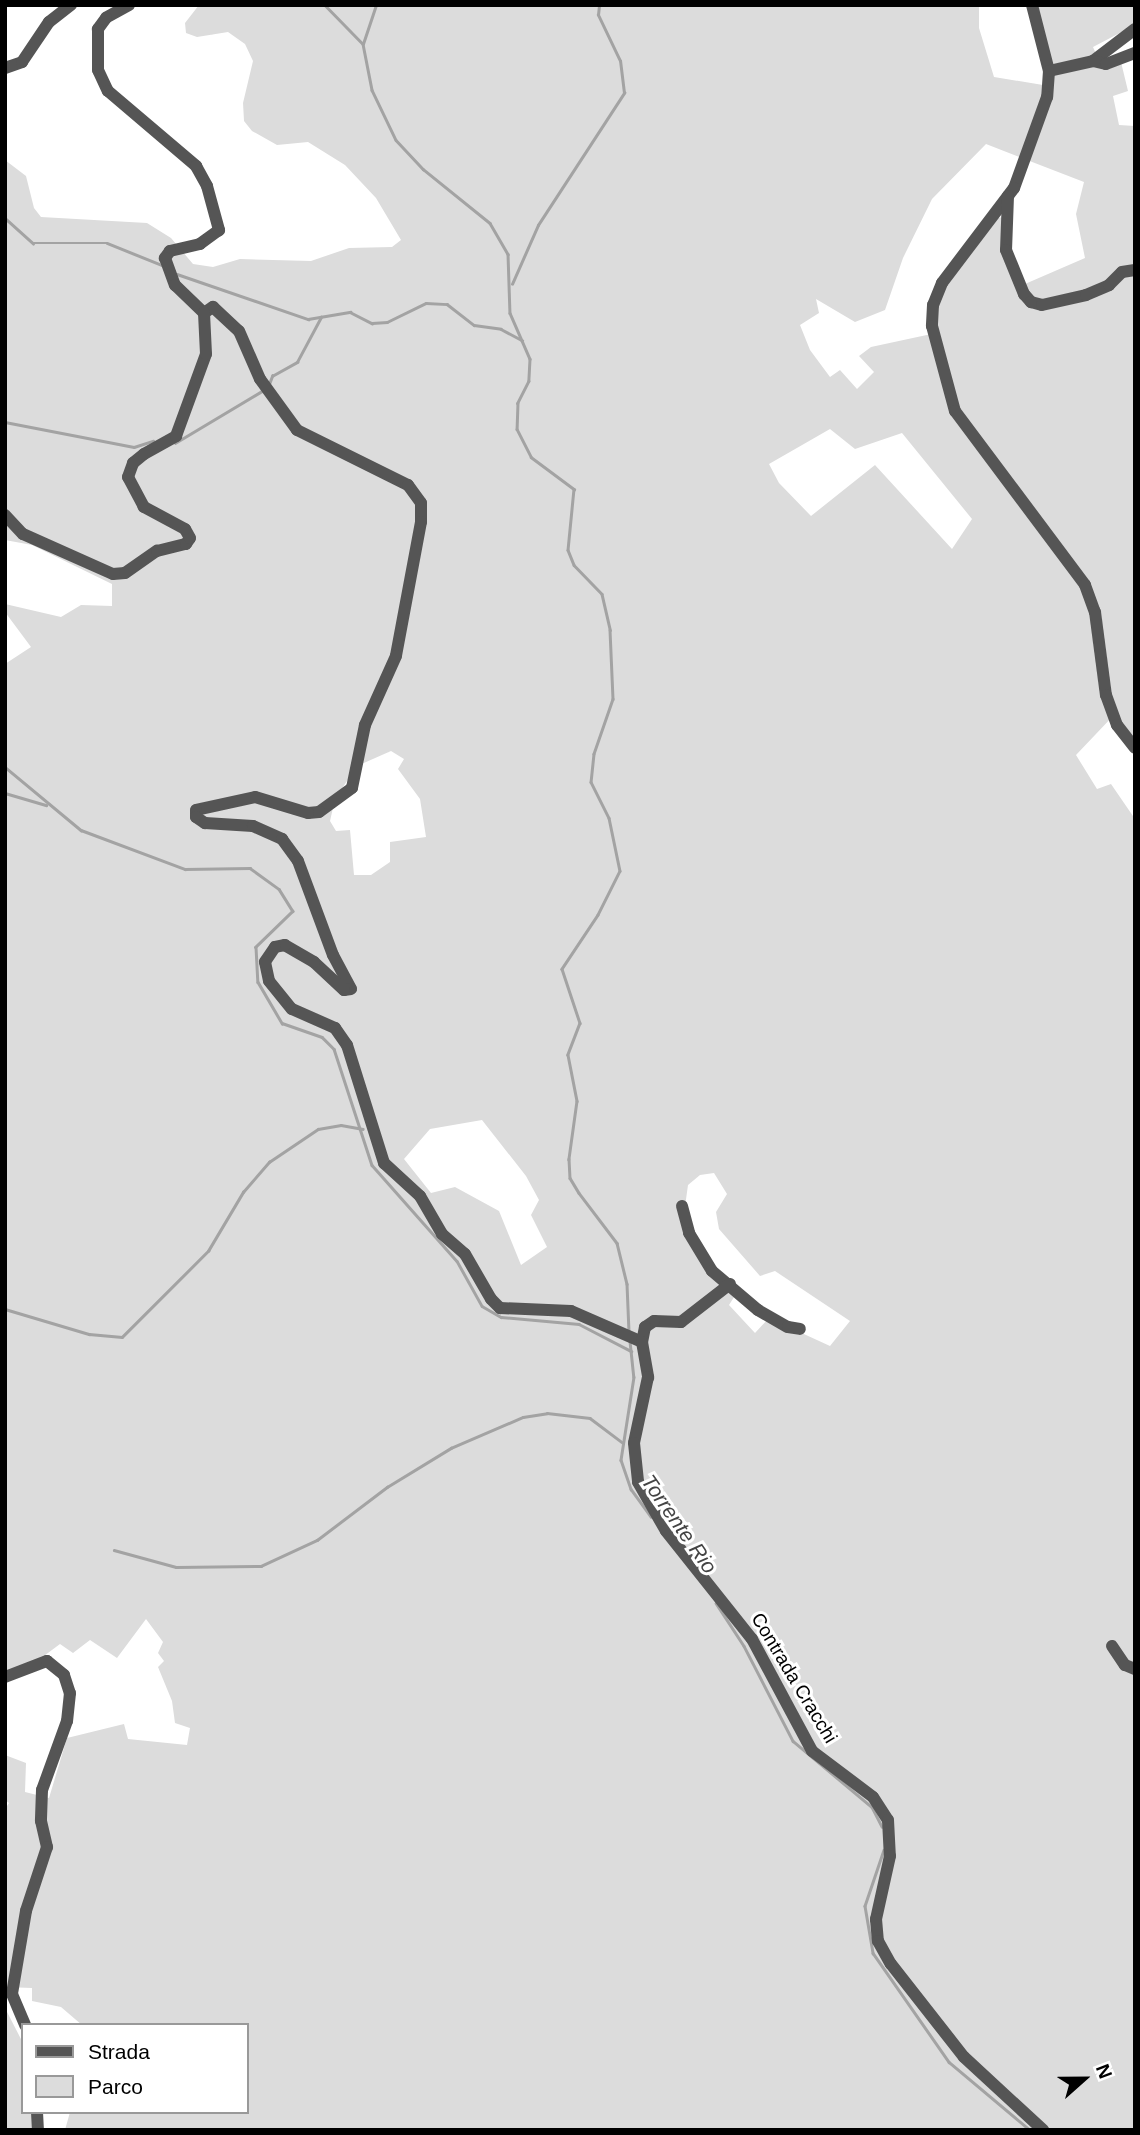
<!DOCTYPE html>
<style>
body{margin:0}
#map{position:relative;width:1140px;height:2135px;overflow:hidden;background:#fff;font-family:Arial,sans-serif}
div>[style]{position:absolute}
[style*='--x']{left:calc(var(--x)*1px);top:calc(var(--y)*1px);width:calc(var(--w)*1px);rotate:calc(var(--a)*1deg)}
.green>*{inset:0;background:#dcdcdc}
.stream>*{height:2.5px;margin:-1.25px;padding:0 1.25px;transform-origin:1.25px;border-radius:1.25px;background:#a3a3a3}
.minor>*{height:12px;margin:-6px;padding:0 6px;transform-origin:6px;border-radius:6px;background:#555}
span{translate:-50% -50%;white-space:nowrap;text-align:center;line-height:1.15;-webkit-text-stroke:6px #fff;paint-order:stroke}
.street-label{font-size:19px;color:#000}
.water-label{font-size:21px;color:#444;font-style:italic}
.frame{position:absolute;inset:0;border:7px solid #000;pointer-events:none}
.legend{position:absolute;left:21px;top:2023px;width:228px;height:91px;box-sizing:border-box;background:#fff;border:2px solid #999;margin:0;padding:9px 12px;list-style:none;font-size:21px;color:#000}
.legend li{display:flex;align-items:center;gap:14px;height:35px}
.legend b{width:35px;border:2px solid #999}
.north{position:absolute;left:1049px;top:2044px;width:70px;height:70px;-webkit-text-stroke:5px #fff;paint-order:stroke;rotate:69deg;font-size:19px;font-weight:700;line-height:28px;text-align:center;color:#000}
.north::after{content:'';display:block;margin:auto;width:24px;height:32px;background:#000;clip-path:polygon(50% 0,100% 100%,50% 72%,0 100%)}
</style>
<div id="map">
<div class="green">
<div style="clip-path:polygon(evenodd,199px 5px,979px 5px,979px 28px,994px 77px,1049px 86px,1033px 5px,1135px 5px,1135px 25px,1093px 47px,1100px 63px,1121px 62px,1128px 91px,1113px 96px,1119px 125px,1135px 126px,1135px 742px,1114px 715px,1076px 755px,1097px 789px,1111px 784px,1135px 819px,1135px 2130px,65px 2130px,70px 2112px,247px 2112px,247px 2025px,82px 2025px,61px 2007px,32px 2001px,32px 1988px,5px 1987px,5px 1809px,9px 1803px,5px 1800px,5px 1755px,26px 1763px,25px 1792px,49px 1798px,67px 1738px,124px 1724px,128px 1739px,187px 1745px,190px 1728px,175px 1723px,172px 1701px,158px 1667px,164px 1661px,158px 1653px,163px 1642px,146px 1619px,117px 1658px,90px 1640px,73px 1653px,60px 1644px,13px 1679px,5px 1680px,5px 664px,31px 647px,5px 612px,5px 604px,61px 617px,81px 605px,112px 606px,112px 584px,32px 545px,5px 540px,5px 160px,26px 176px,34px 208px,41px 217px,147px 223px,171px 238px,193px 264px,213px 267px,240px 259px,311px 261px,349px 248px,392px 247px,401px 240px,376px 198px,345px 165px,308px 142px,277px 145px,252px 131px,244px 121px,243px 103px,253px 61px,245px 44px,228px 32px,197px 37px,186px 33px,185px 23px,199px 5px,986px 144px,1084px 182px,1076px 214px,1085px 258px,1018px 287px,1003px 217px,989px 220px,939px 290px,936px 333px,871px 347px,859px 356px,874px 372px,857px 389px,840px 370px,830px 377px,810px 350px,800px 325px,819px 313px,816px 299px,855px 322px,885px 310px,903px 258px,932px 199px,986px 144px,199px 5px,830px 429px,855px 449px,902px 433px,972px 519px,952px 549px,875px 465px,811px 516px,779px 483px,769px 464px,830px 429px,199px 5px,391px 751px,404px 759px,398px 769px,420px 799px,426px 837px,390px 842px,390px 862px,371px 875px,354px 875px,350px 830px,336px 831px,330px 821px,335px 799px,357px 766px,391px 751px,199px 5px,482px 1120px,526px 1176px,539px 1200px,531px 1215px,547px 1247px,521px 1265px,499px 1211px,455px 1187px,431px 1193px,404px 1159px,430px 1129px,482px 1120px,199px 5px,714px 1173px,727px 1194px,716px 1212px,719px 1229px,760px 1276px,775px 1271px,850px 1321px,830px 1346px,769px 1318px,755px 1333px,729px 1305px,736px 1294px,694px 1239px,684px 1214px,688px 1185px,700px 1175px,714px 1173px)"></div>
<div style="clip-path:polygon(5px 2008px,23px 2043px,23px 2112px,34px 2112px,40px 2130px,5px 2130px)"></div>
</div>
<div class="stream">
<div style="--x:325;--y:5;--w:54;--a:45.7"></div>
<div style="--x:363;--y:44;--w:47;--a:78.9"></div>
<div style="--x:372;--y:90;--w:55;--a:64.4"></div>
<div style="--x:396;--y:140;--w:40;--a:47"></div>
<div style="--x:423;--y:169;--w:86;--a:38.9"></div>
<div style="--x:490;--y:223;--w:36;--a:60"></div>
<div style="--x:508;--y:254;--w:59;--a:88.1"></div>
<div style="--x:510;--y:313;--w:50;--a:66.5"></div>
<div style="--x:530;--y:359;--w:22;--a:93"></div>
<div style="--x:529;--y:381;--w:25;--a:117"></div>
<div style="--x:518;--y:403;--w:26;--a:92"></div>
<div style="--x:517;--y:429;--w:31;--a:63"></div>
<div style="--x:531;--y:457;--w:54;--a:36.7"></div>
<div style="--x:574;--y:489;--w:61;--a:95.6"></div>
<div style="--x:568;--y:550;--w:16;--a:68"></div>
<div style="--x:574;--y:565;--w:40;--a:46"></div>
<div style="--x:602;--y:594;--w:37;--a:77"></div>
<div style="--x:610;--y:630;--w:69;--a:87.5"></div>
<div style="--x:613;--y:699;--w:58;--a:109.1"></div>
<div style="--x:594;--y:754;--w:28;--a:96"></div>
<div style="--x:591;--y:782;--w:40;--a:63.4"></div>
<div style="--x:609;--y:818;--w:54;--a:78.3"></div>
<div style="--x:620;--y:871;--w:49;--a:116.6"></div>
<div style="--x:598;--y:915;--w:65;--a:123.7"></div>
<div style="--x:562;--y:969;--w:57;--a:71.6"></div>
<div style="--x:580;--y:1023;--w:34;--a:111"></div>
<div style="--x:568;--y:1055;--w:47;--a:78.9"></div>
<div style="--x:577;--y:1101;--w:59;--a:97.9"></div>
<div style="--x:569;--y:1159;--w:19;--a:87"></div>
<div style="--x:570;--y:1178;--w:17;--a:59"></div>
<div style="--x:579;--y:1193;--w:63;--a:52.8"></div>
<div style="--x:617;--y:1243;--w:42;--a:76.3"></div>
<div style="--x:627;--y:1284;--w:47;--a:87.6"></div>
<div style="--x:363;--y:44;--w:41;--a:-71.6"></div>
<div style="--x:5;--y:218;--w:38;--a:42"></div>
<div style="--x:33;--y:243;--w:74;--a:0"></div>
<div style="--x:107;--y:243;--w:59;--a:21.8"></div>
<div style="--x:177;--y:274;--w:139;--a:19"></div>
<div style="--x:308;--y:319;--w:43;--a:-9.5"></div>
<div style="--x:350;--y:312;--w:25;--a:27"></div>
<div style="--x:372;--y:323;--w:15;--a:-4"></div>
<div style="--x:387;--y:322;--w:43;--a:-26"></div>
<div style="--x:426;--y:303;--w:21;--a:3"></div>
<div style="--x:447;--y:304;--w:34;--a:38"></div>
<div style="--x:474;--y:325;--w:27;--a:8"></div>
<div style="--x:501;--y:329;--w:24;--a:28"></div>
<div style="--x:512;--y:284;--w:64;--a:-66.2"></div>
<div style="--x:538;--y:225;--w:158;--a:-56.9"></div>
<div style="--x:624;--y:93;--w:32;--a:-97"></div>
<div style="--x:620;--y:61;--w:51;--a:-115.6"></div>
<div style="--x:598;--y:15;--w:10;--a:-84"></div>
<div style="--x:269;--y:384;--w:9;--a:-69"></div>
<div style="--x:272;--y:376;--w:29;--a:-29"></div>
<div style="--x:297;--y:362;--w:51;--a:-61.9"></div>
<div style="--x:5;--y:422;--w:131;--a:11"></div>
<div style="--x:134;--y:447;--w:20;--a:-18"></div>
<div style="--x:175;--y:443;--w:101;--a:-30.9"></div>
<div style="--x:5;--y:767;--w:99;--a:39.7"></div>
<div style="--x:81;--y:830;--w:111;--a:20.6"></div>
<div style="--x:185;--y:869;--w:65;--a:-0.9"></div>
<div style="--x:250;--y:868;--w:36;--a:36"></div>
<div style="--x:279;--y:889;--w:26;--a:58"></div>
<div style="--x:293;--y:911;--w:52;--a:135.8"></div>
<div style="--x:256;--y:947;--w:35;--a:87"></div>
<div style="--x:258;--y:982;--w:48;--a:59.7"></div>
<div style="--x:282;--y:1023;--w:42;--a:19.3"></div>
<div style="--x:322;--y:1037;--w:17;--a:45"></div>
<div style="--x:334;--y:1049;--w:122;--a:71.9"></div>
<div style="--x:372;--y:1165;--w:128;--a:48.5"></div>
<div style="--x:457;--y:1261;--w:51;--a:60.9"></div>
<div style="--x:482;--y:1306;--w:22;--a:30"></div>
<div style="--x:501;--y:1317;--w:78;--a:5.1"></div>
<div style="--x:579;--y:1324;--w:59;--a:27.4"></div>
<div style="--x:5;--y:793;--w:43;--a:16.3"></div>
<div style="--x:5;--y:1309;--w:88;--a:16.6"></div>
<div style="--x:89;--y:1334;--w:33;--a:5"></div>
<div style="--x:122;--y:1337;--w:122;--a:-45"></div>
<div style="--x:208;--y:1251;--w:69;--a:-59.3"></div>
<div style="--x:243;--y:1192;--w:40;--a:-49"></div>
<div style="--x:269;--y:1162;--w:59;--a:-34"></div>
<div style="--x:318;--y:1129;--w:23;--a:-10"></div>
<div style="--x:341;--y:1125;--w:22;--a:10"></div>
<div style="--x:630;--y:1341;--w:36;--a:84"></div>
<div style="--x:634;--y:1377;--w:84;--a:98.9"></div>
<div style="--x:621;--y:1460;--w:31;--a:71"></div>
<div style="--x:631;--y:1489;--w:34;--a:54"></div>
<div style="--x:114;--y:1550;--w:64;--a:15.3"></div>
<div style="--x:176;--y:1567;--w:85;--a:-0.7"></div>
<div style="--x:261;--y:1566;--w:62;--a:-24.9"></div>
<div style="--x:317;--y:1540;--w:88;--a:-37.1"></div>
<div style="--x:387;--y:1487;--w:75;--a:-31.4"></div>
<div style="--x:451;--y:1448;--w:78;--a:-23.3"></div>
<div style="--x:523;--y:1417;--w:24;--a:-9"></div>
<div style="--x:547;--y:1413;--w:43;--a:6.6"></div>
<div style="--x:590;--y:1418;--w:40;--a:37"></div>
<div style="--x:716;--y:1603;--w:51;--a:56.9"></div>
<div style="--x:744;--y:1646;--w:107;--a:62.7"></div>
<div style="--x:793;--y:1741;--w:103;--a:39.9"></div>
<div style="--x:872;--y:1807;--w:22;--a:63"></div>
<div style="--x:884;--y:1850;--w:59;--a:108.7"></div>
<div style="--x:865;--y:1906;--w:48;--a:80.3"></div>
<div style="--x:873;--y:1953;--w:133;--a:55.1"></div>
<div style="--x:949;--y:2062;--w:106;--a:40"></div>
</div>
<div class="minor">
<div style="--x:129;--y:5;--w:26;--a:151"></div>
<div style="--x:106;--y:18;--w:14;--a:126"></div>
<div style="--x:98;--y:29;--w:41;--a:90"></div>
<div style="--x:98;--y:70;--w:23;--a:65"></div>
<div style="--x:108;--y:91;--w:116;--a:40.4"></div>
<div style="--x:196;--y:166;--w:23;--a:61"></div>
<div style="--x:207;--y:186;--w:46;--a:74.7"></div>
<div style="--x:219;--y:230;--w:24;--a:144"></div>
<div style="--x:200;--y:244;--w:31;--a:167"></div>
<div style="--x:170;--y:251;--w:9;--a:126"></div>
<div style="--x:165;--y:258;--w:29;--a:70"></div>
<div style="--x:175;--y:285;--w:40;--a:44"></div>
<div style="--x:1032;--y:5;--w:68;--a:75.6"></div>
<div style="--x:1049;--y:71;--w:26;--a:94"></div>
<div style="--x:1047;--y:97;--w:97;--a:109.9"></div>
<div style="--x:1014;--y:188;--w:119;--a:127.2"></div>
<div style="--x:942;--y:283;--w:24;--a:112"></div>
<div style="--x:933;--y:305;--w:21;--a:93"></div>
<div style="--x:932;--y:326;--w:88;--a:74.9"></div>
<div style="--x:955;--y:411;--w:217;--a:53.2"></div>
<div style="--x:1085;--y:585;--w:29;--a:70"></div>
<div style="--x:1095;--y:612;--w:84;--a:82.5"></div>
<div style="--x:1106;--y:695;--w:32;--a:70"></div>
<div style="--x:1117;--y:725;--w:29;--a:52"></div>
<div style="--x:1093;--y:61;--w:53;--a:-37.3"></div>
<div style="--x:5;--y:68;--w:18;--a:-19"></div>
<div style="--x:22;--y:62;--w:48;--a:-56"></div>
<div style="--x:49;--y:22;--w:28;--a:-38"></div>
<div style="--x:1049;--y:71;--w:45;--a:-12.8"></div>
<div style="--x:1093;--y:61;--w:13;--a:13"></div>
<div style="--x:1106;--y:64;--w:31;--a:-21"></div>
<div style="--x:1008;--y:196;--w:54;--a:92.1"></div>
<div style="--x:1006;--y:250;--w:48;--a:67.8"></div>
<div style="--x:1024;--y:294;--w:11;--a:49"></div>
<div style="--x:1031;--y:302;--w:11;--a:15"></div>
<div style="--x:1042;--y:305;--w:45;--a:-12.8"></div>
<div style="--x:1086;--y:295;--w:25;--a:-23"></div>
<div style="--x:1109;--y:285;--w:18;--a:-45"></div>
<div style="--x:1122;--y:272;--w:13;--a:-9"></div>
<div style="--x:204;--y:313;--w:11;--a:-34"></div>
<div style="--x:213;--y:307;--w:35;--a:43"></div>
<div style="--x:239;--y:331;--w:52;--a:66.4"></div>
<div style="--x:260;--y:379;--w:63;--a:54"></div>
<div style="--x:297;--y:430;--w:124;--a:26.4"></div>
<div style="--x:408;--y:485;--w:22;--a:54"></div>
<div style="--x:421;--y:503;--w:19;--a:90"></div>
<div style="--x:421;--y:522;--w:136;--a:100.6"></div>
<div style="--x:396;--y:656;--w:76;--a:114.2"></div>
<div style="--x:365;--y:725;--w:64;--a:101.7"></div>
<div style="--x:352;--y:788;--w:41;--a:144"></div>
<div style="--x:319;--y:812;--w:11;--a:175"></div>
<div style="--x:308;--y:813;--w:55;--a:-163.2"></div>
<div style="--x:255;--y:797;--w:60;--a:167.6"></div>
<div style="--x:196;--y:810;--w:7;--a:90"></div>
<div style="--x:196;--y:817;--w:11;--a:34"></div>
<div style="--x:205;--y:823;--w:48;--a:3.6"></div>
<div style="--x:253;--y:826;--w:32;--a:24"></div>
<div style="--x:282;--y:839;--w:27;--a:54"></div>
<div style="--x:298;--y:861;--w:100;--a:69.6"></div>
<div style="--x:333;--y:955;--w:38;--a:62"></div>
<div style="--x:351;--y:989;--w:7;--a:172"></div>
<div style="--x:344;--y:990;--w:41;--a:-137"></div>
<div style="--x:314;--y:962;--w:34;--a:-150"></div>
<div style="--x:285;--y:945;--w:10;--a:169"></div>
<div style="--x:275;--y:947;--w:18;--a:124"></div>
<div style="--x:265;--y:962;--w:19;--a:78"></div>
<div style="--x:269;--y:981;--w:36;--a:51"></div>
<div style="--x:292;--y:1009;--w:47;--a:23.8"></div>
<div style="--x:335;--y:1028;--w:21;--a:55"></div>
<div style="--x:347;--y:1045;--w:124;--a:72.6"></div>
<div style="--x:384;--y:1163;--w:49;--a:42.5"></div>
<div style="--x:420;--y:1196;--w:44;--a:59.9"></div>
<div style="--x:442;--y:1234;--w:30;--a:41"></div>
<div style="--x:465;--y:1254;--w:52;--a:60"></div>
<div style="--x:491;--y:1299;--w:13;--a:45"></div>
<div style="--x:500;--y:1308;--w:71;--a:2.4"></div>
<div style="--x:571;--y:1311;--w:77;--a:23.6"></div>
<div style="--x:5;--y:515;--w:26;--a:47"></div>
<div style="--x:23;--y:534;--w:98;--a:24"></div>
<div style="--x:113;--y:574;--w:12;--a:-5"></div>
<div style="--x:125;--y:573;--w:39;--a:-35"></div>
<div style="--x:157;--y:551;--w:30;--a:-14"></div>
<div style="--x:186;--y:544;--w:7;--a:-56"></div>
<div style="--x:190;--y:538;--w:10;--a:-119"></div>
<div style="--x:185;--y:529;--w:47;--a:-151.8"></div>
<div style="--x:144;--y:507;--w:34;--a:-118"></div>
<div style="--x:128;--y:477;--w:15;--a:-70"></div>
<div style="--x:133;--y:463;--w:14;--a:-39"></div>
<div style="--x:144;--y:454;--w:37;--a:-29"></div>
<div style="--x:176;--y:436;--w:87;--a:-69.9"></div>
<div style="--x:206;--y:354;--w:41;--a:-92.8"></div>
<div style="--x:682;--y:1206;--w:28;--a:75"></div>
<div style="--x:689;--y:1233;--w:44;--a:58.8"></div>
<div style="--x:712;--y:1271;--w:60;--a:40.3"></div>
<div style="--x:758;--y:1310;--w:34;--a:30"></div>
<div style="--x:788;--y:1327;--w:12;--a:9"></div>
<div style="--x:730;--y:1284;--w:62;--a:142.2"></div>
<div style="--x:681;--y:1322;--w:27;--a:-178"></div>
<div style="--x:654;--y:1321;--w:11;--a:146"></div>
<div style="--x:645;--y:1327;--w:15;--a:101"></div>
<div style="--x:642;--y:1342;--w:36;--a:80"></div>
<div style="--x:648;--y:1377;--w:67;--a:102"></div>
<div style="--x:634;--y:1443;--w:39;--a:84"></div>
<div style="--x:638;--y:1482;--w:56;--a:60.3"></div>
<div style="--x:666;--y:1531;--w:138;--a:51.5"></div>
<div style="--x:752;--y:1639;--w:127;--a:61.8"></div>
<div style="--x:812;--y:1751;--w:76;--a:37"></div>
<div style="--x:873;--y:1797;--w:27;--a:57"></div>
<div style="--x:888;--y:1820;--w:36;--a:87"></div>
<div style="--x:890;--y:1856;--w:65;--a:102.5"></div>
<div style="--x:876;--y:1919;--w:22;--a:85"></div>
<div style="--x:878;--y:1941;--w:26;--a:61"></div>
<div style="--x:891;--y:1964;--w:118;--a:51.9"></div>
<div style="--x:964;--y:2057;--w:108;--a:42.7"></div>
<div style="--x:1112;--y:1646;--w:23;--a:56"></div>
<div style="--x:1125;--y:1665;--w:11;--a:22"></div>
<div style="--x:5;--y:1677;--w:45;--a:-20.9"></div>
<div style="--x:47;--y:1661;--w:22;--a:39"></div>
<div style="--x:64;--y:1675;--w:19;--a:72"></div>
<div style="--x:70;--y:1693;--w:28;--a:96"></div>
<div style="--x:67;--y:1721;--w:73;--a:109.9"></div>
<div style="--x:42;--y:1790;--w:31;--a:92"></div>
<div style="--x:41;--y:1821;--w:27;--a:77"></div>
<div style="--x:47;--y:1847;--w:67;--a:108.2"></div>
<div style="--x:26;--y:1911;--w:84;--a:99.6"></div>
<div style="--x:12;--y:1994;--w:34;--a:67"></div>
<div style="--x:37;--y:2112;--w:18;--a:87"></div>
</div>
<div class="street-label">
<span style="left:794px;top:1678px;rotate:59deg">Contrada Cracchi</span>
</div>
<div class="water-label">
<span style="left:679px;top:1524px;rotate:55deg">Torrente Rio</span>
</div>
<div class="frame"></div>
<ul class="legend">
<li><b style="height:9px;background:#555"></b>Strada</li>
<li><b style="height:19px;background:#dcdcdc"></b>Parco</li>
</ul>
<div class="north">N</div>
</div>
